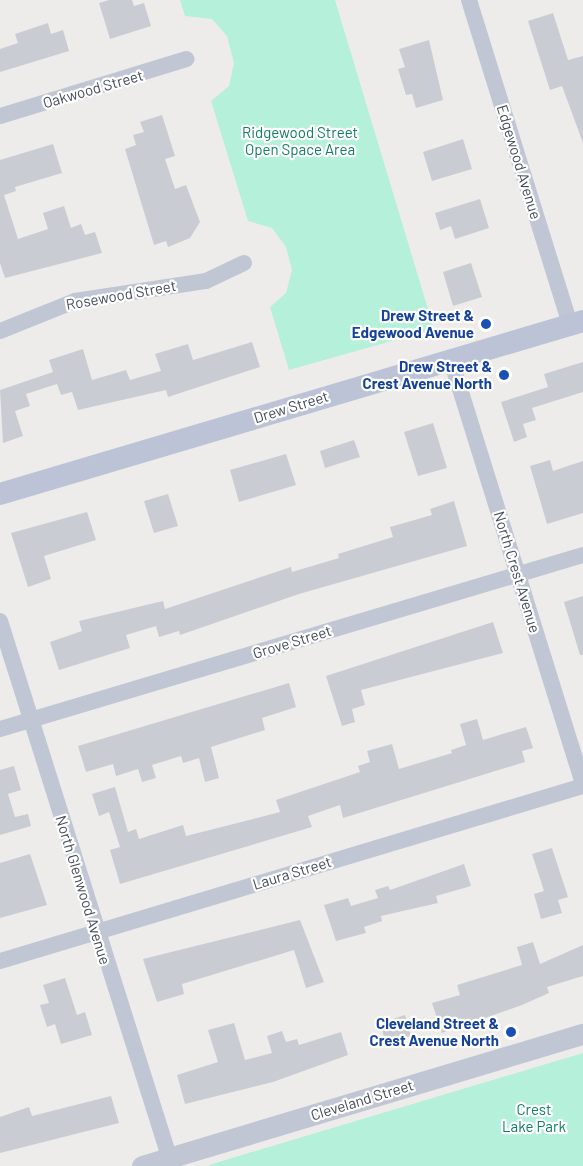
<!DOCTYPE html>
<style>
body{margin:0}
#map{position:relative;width:583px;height:1166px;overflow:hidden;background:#eeeceb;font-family:Barlow,sans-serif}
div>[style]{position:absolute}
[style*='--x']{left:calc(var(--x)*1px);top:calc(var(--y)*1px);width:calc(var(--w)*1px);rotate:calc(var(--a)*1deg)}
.green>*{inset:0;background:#b5f0da}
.building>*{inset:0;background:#caccd4}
.minor>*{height:16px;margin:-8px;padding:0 8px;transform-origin:8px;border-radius:8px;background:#c0c6d4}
.tertiary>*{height:21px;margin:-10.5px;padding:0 10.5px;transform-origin:10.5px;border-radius:10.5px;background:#c0c6d4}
.secondary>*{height:22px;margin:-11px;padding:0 11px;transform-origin:11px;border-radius:11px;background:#bcc3d6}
.dots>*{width:16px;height:16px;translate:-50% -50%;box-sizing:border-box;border:3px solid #fff;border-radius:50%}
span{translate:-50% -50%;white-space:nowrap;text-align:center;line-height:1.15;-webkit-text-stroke:4.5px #fff;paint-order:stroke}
.street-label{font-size:15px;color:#434a59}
.park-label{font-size:15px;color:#117d60}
.transit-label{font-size:15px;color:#164399;font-weight:700}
.right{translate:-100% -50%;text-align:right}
</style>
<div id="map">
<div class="green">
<div style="clip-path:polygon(180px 0,335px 0,434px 329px,289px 370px,270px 307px,286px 293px,292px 270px,286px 247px,272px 228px,248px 221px,211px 101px,229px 86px,234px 63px,227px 36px,212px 19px,185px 16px)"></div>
<div style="clip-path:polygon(583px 1053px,583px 1166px,208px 1166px,212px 1164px)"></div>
</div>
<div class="building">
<div style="clip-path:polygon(109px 0,132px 0,134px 6px,144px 3px,151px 26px,110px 39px,99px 3px)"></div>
<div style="clip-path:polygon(553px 13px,568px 60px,583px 56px,583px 143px,562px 86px,550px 90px,528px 21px)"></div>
<div style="clip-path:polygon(48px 23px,51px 34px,63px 30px,69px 51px,0 72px,0 49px,18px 43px,15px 34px)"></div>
<div style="clip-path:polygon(429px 40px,443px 100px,416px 108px,412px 94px,406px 95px,398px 69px,405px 67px,399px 49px)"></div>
<div style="clip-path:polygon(162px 115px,175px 156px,165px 159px,175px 189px,186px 185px,200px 222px,190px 238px,168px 247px,166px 241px,154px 245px,125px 149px,136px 145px,133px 135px,144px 132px,140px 122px)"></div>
<div style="clip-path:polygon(463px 139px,472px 169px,432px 181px,423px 152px)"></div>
<div style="clip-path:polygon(53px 144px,62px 173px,15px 187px,16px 191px,4px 195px,18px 239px,48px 229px,43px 213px,64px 206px,71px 228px,81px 224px,85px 235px,95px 232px,102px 253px,5px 278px,0 263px,0 160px)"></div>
<div style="clip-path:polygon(480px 199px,489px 228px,455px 239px,451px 226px,440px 230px,435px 213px)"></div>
<div style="clip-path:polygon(471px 263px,482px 297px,453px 306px,443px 272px)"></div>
<div style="clip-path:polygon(252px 342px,260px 367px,168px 397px,166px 390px,78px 410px,72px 392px,61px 395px,57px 384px,26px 394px,30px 406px,15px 411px,23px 436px,3px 443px,0 390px,53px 372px,49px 360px,83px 349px,92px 380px,126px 370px,130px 380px,161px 371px,155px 354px,188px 344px,193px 360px)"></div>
<div style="clip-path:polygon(583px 362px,583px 392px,532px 408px,536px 420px,523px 424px,527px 437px,514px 442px,501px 402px,548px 387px,544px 374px)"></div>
<div style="clip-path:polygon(433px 423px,447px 468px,418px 476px,404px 432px)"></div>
<div style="clip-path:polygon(354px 440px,360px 457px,325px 468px,320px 451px)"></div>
<div style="clip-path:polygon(286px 454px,296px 485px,239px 502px,230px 470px)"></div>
<div style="clip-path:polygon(550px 460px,553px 471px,583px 461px,583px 513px,547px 524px,530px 466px)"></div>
<div style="clip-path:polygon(168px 494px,178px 526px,154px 533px,144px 501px)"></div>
<div style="clip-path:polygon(454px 501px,467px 546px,299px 594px,180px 635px,179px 631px,159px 637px,156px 626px,126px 635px,130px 648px,59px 670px,50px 642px,82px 631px,79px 621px,163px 601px,165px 609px,291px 567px,292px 572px,339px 558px,338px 554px,393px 537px,390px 527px,432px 515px,430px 509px)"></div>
<div style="clip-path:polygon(87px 512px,96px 540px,44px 556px,51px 579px,28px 587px,11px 533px)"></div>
<div style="clip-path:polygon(583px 596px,583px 655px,580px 655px,564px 602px)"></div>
<div style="clip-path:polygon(493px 622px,503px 653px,361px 690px,365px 705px,352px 709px,355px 722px,342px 726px,326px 676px)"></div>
<div style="clip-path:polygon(289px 683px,296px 707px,262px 718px,265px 730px,211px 747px,219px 778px,205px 782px,199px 758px,183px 763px,181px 756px,152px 765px,156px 778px,142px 782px,138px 769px,116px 776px,113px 764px,86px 772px,78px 746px)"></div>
<div style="clip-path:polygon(477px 719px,483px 740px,526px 727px,533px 748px,522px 751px,525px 762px,343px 818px,340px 805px,308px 816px,312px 827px,120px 884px,110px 850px,120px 847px,109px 812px,99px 816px,92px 794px,115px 787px,128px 832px,136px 829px,139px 839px,183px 825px,186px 836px,280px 812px,276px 800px,360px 772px,358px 766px,370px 762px,367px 751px,392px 744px,399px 769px,452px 753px,451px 750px,466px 745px,460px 724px)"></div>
<div style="clip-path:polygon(14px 766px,21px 790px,8px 794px,15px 817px,28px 814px,31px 826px,0 835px,0 770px)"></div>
<div style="clip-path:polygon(552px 848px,568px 897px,558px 900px,562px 913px,541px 919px,534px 894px,544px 891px,532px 854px)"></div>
<div style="clip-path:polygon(30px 854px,47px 905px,0 918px,0 863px)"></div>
<div style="clip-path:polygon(464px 864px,471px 886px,436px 896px,438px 903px,381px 916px,382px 921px,364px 927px,366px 933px,336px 941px,324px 905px,348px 898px,351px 906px,378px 898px,375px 890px,388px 886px,390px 890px)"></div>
<div style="clip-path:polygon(300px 920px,324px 982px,306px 988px,294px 950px,182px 984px,184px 994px,157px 1002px,143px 959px)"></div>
<div style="clip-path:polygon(533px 942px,540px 964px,583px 945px,583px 976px,547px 987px,549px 993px,522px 1005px,442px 1033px,432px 1003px,460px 995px,457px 985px,522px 965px,517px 947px)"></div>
<div style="clip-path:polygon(65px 978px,77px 1015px,85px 1012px,92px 1035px,61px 1044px,55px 1024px,47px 1027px,40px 1005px,49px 1003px,43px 985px)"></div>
<div style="clip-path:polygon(405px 1015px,411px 1036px,386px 1044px,380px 1023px)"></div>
<div style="clip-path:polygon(234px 1023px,245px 1060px,272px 1053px,267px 1036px,282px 1031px,286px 1042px,297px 1039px,299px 1045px,341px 1032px,348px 1055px,273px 1082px,185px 1104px,177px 1075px,218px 1062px,208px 1030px)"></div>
<div style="clip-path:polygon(111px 1096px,119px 1123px,0 1153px,0 1117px,29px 1107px,32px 1116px)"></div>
</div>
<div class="minor">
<div style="--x:469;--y:0;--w:340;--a:72.7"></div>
<div style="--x:0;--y:116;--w:195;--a:-17"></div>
<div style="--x:0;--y:331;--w:81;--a:-21.8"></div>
<div style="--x:75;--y:301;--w:133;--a:-8.7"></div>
<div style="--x:206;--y:281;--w:42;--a:-25.3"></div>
<div style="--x:451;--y:360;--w:443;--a:72.7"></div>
<div style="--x:0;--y:621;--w:571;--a:72.48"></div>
<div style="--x:0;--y:729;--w:608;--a:-16.62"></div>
<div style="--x:0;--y:961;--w:609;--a:-16.71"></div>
</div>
<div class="tertiary">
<div style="--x:142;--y:1166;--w:460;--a:-16.7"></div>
</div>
<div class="secondary">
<div style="--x:0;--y:494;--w:608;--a:-16.53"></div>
</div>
<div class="dots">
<div style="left:486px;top:324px;background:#1a4fb4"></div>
<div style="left:504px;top:375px;background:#1a4fb4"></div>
<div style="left:511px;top:1032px;background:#1a4fb4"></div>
</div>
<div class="street-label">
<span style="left:93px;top:89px;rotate:-16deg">Oakwood Street</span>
<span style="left:519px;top:162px;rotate:73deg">Edgewood Avenue</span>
<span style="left:121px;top:295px;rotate:-10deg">Rosewood Street</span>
<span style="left:291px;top:407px;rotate:-17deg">Drew Street</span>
<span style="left:517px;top:572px;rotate:73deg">North Crest Avenue</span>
<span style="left:292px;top:642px;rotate:-17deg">Grove Street</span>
<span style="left:292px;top:873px;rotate:-17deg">Laura Street</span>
<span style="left:83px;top:890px;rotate:73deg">North Glenwood Avenue</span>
<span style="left:362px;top:1100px;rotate:-17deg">Cleveland Street</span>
</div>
<div class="park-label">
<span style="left:300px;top:141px">Ridgewood Street<br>Open Space Area</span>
<span style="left:534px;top:1118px">Crest<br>Lake Park</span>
</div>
<div class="transit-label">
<span class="right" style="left:474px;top:324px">Drew Street &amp;<br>Edgewood Avenue</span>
<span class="right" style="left:492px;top:375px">Drew Street &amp;<br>Crest Avenue North</span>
<span class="right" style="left:499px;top:1032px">Cleveland Street &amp;<br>Crest Avenue North</span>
</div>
</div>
